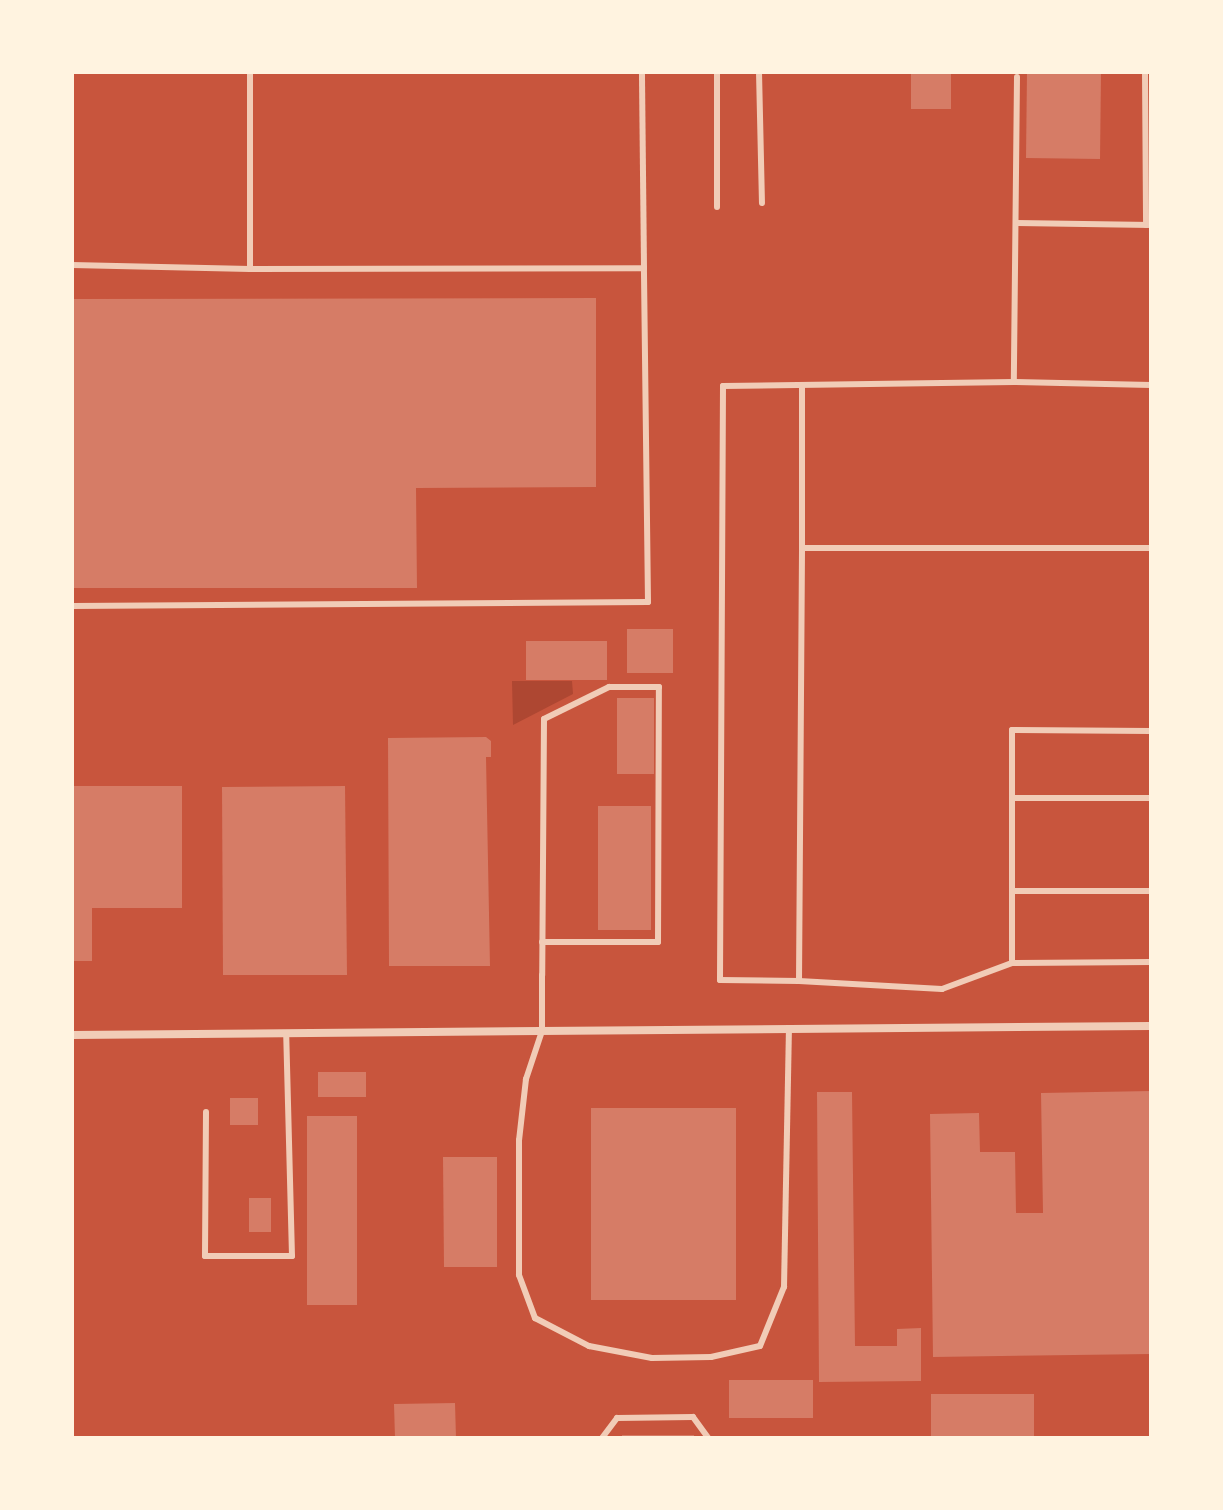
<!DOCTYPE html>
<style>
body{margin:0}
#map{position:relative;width:1223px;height:1510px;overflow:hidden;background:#c8553d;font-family:Roboto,sans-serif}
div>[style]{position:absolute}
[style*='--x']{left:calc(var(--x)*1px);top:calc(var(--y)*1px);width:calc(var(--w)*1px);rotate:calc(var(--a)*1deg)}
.green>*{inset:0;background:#ae4732}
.building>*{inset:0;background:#d67c66}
.service>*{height:6px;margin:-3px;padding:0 3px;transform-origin:3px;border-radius:3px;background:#f1ccb7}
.minor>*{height:8px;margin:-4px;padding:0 4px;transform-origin:4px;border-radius:4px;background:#f1ccb7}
span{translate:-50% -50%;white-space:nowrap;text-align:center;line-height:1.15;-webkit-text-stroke:6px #fff3e0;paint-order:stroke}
.frame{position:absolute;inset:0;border:74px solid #fff3e0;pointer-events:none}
</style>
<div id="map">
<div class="green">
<div style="clip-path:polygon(512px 681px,572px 681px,573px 694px,513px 725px)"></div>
</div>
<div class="building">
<div style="clip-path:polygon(911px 72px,951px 72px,951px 109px,911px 109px)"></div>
<div style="clip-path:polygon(1027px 72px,1101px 72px,1100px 159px,1026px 158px)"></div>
<div style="clip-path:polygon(596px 298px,596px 487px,416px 488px,417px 588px,72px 588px,72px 299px)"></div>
<div style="clip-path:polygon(627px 629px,673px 629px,673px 673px,627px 673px)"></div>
<div style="clip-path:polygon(526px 641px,607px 641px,607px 680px,526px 680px)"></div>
<div style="clip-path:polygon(617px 698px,654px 698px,654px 774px,617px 774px)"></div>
<div style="clip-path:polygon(486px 737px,491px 741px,491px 757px,486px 757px,490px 966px,389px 966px,388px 738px)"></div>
<div style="clip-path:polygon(72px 786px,182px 786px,182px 908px,92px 908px,92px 961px,72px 961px)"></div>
<div style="clip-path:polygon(345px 786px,347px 975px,223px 975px,222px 787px)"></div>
<div style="clip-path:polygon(598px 806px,651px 806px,651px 930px,598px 930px)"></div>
<div style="clip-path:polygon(318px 1072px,366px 1072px,366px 1097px,318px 1097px)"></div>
<div style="clip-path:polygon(1151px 1091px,1151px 1354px,933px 1357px,930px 1114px,979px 1113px,980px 1152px,1015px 1152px,1016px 1213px,1043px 1213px,1041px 1093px)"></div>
<div style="clip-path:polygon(817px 1092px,852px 1092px,855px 1346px,897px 1346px,897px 1329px,921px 1328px,921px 1381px,819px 1382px)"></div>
<div style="clip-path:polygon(230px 1098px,258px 1098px,258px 1125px,230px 1125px)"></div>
<div style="clip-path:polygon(591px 1108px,736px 1108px,736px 1300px,591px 1300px)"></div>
<div style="clip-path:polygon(307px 1116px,357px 1116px,357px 1305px,307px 1305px)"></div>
<div style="clip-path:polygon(443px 1157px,497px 1157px,497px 1267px,444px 1267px)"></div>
<div style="clip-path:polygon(249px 1198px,271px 1198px,271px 1232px,249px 1232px)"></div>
<div style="clip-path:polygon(729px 1380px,813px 1380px,813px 1418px,729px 1418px)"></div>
<div style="clip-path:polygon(931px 1394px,1034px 1394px,1034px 1438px,931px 1438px)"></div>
<div style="clip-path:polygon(455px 1403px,456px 1438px,395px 1438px,394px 1404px)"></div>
<div style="clip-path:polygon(622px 1435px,694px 1435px,694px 1438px,622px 1438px)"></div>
</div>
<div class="service">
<div style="--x:250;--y:72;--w:197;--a:90"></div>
<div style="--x:250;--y:269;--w:394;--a:-0.1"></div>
<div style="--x:644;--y:268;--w:196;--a:-90.6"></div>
<div style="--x:759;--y:72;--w:131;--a:88.7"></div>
<div style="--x:1145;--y:72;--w:153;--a:89.6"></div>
<div style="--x:1017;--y:77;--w:305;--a:90.6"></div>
<div style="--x:1014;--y:382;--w:137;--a:1.3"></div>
<div style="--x:717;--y:207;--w:135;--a:-90"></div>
<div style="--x:1017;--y:223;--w:134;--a:0.9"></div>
<div style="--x:72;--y:265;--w:178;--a:1.3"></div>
<div style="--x:1014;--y:382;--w:291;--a:179.2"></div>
<div style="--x:723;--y:386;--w:594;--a:90.29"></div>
<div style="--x:720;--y:980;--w:79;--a:0.7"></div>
<div style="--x:799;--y:981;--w:433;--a:-89.6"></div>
<div style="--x:802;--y:548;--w:349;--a:0"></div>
<div style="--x:802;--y:385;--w:163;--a:90"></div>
<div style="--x:72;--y:606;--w:576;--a:-0.4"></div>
<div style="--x:648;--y:602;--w:334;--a:-90.7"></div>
<div style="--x:1151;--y:731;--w:139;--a:-179.6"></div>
<div style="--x:1012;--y:730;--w:233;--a:90"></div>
<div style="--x:1012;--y:963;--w:139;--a:-0.4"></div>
<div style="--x:1012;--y:798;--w:139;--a:0"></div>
<div style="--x:1012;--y:891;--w:139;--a:0"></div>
<div style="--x:542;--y:942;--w:116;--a:0"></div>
<div style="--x:658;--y:942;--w:255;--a:-89.8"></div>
<div style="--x:659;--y:687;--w:50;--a:180"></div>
<div style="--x:609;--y:687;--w:72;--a:153.8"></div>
<div style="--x:544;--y:719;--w:256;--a:90.4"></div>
<div style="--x:542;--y:975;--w:56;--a:90"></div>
<div style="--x:542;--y:1031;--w:51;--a:108.4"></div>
<div style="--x:526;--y:1079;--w:61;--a:96.5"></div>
<div style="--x:519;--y:1140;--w:135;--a:90"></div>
<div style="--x:519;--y:1275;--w:46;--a:69.6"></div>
<div style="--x:535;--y:1318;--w:61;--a:27.4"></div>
<div style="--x:589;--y:1346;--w:64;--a:10.8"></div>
<div style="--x:652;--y:1358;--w:59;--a:-1"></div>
<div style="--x:711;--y:1357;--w:50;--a:-12.7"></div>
<div style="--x:760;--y:1346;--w:64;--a:-67.9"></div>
<div style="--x:784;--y:1287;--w:258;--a:-88.9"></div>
<div style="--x:799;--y:981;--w:143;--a:3.2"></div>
<div style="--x:942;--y:989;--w:75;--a:-20.4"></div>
<div style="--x:206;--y:1112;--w:144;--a:90.4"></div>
<div style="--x:205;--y:1256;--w:87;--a:0"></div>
<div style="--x:292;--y:1256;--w:222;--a:-91.5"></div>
<div style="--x:602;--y:1438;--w:25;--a:-53"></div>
<div style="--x:617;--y:1418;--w:76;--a:-0.8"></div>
<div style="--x:693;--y:1417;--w:26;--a:54"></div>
</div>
<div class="minor">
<div style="--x:72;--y:1035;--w:1079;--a:-0.48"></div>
</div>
<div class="frame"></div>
</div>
